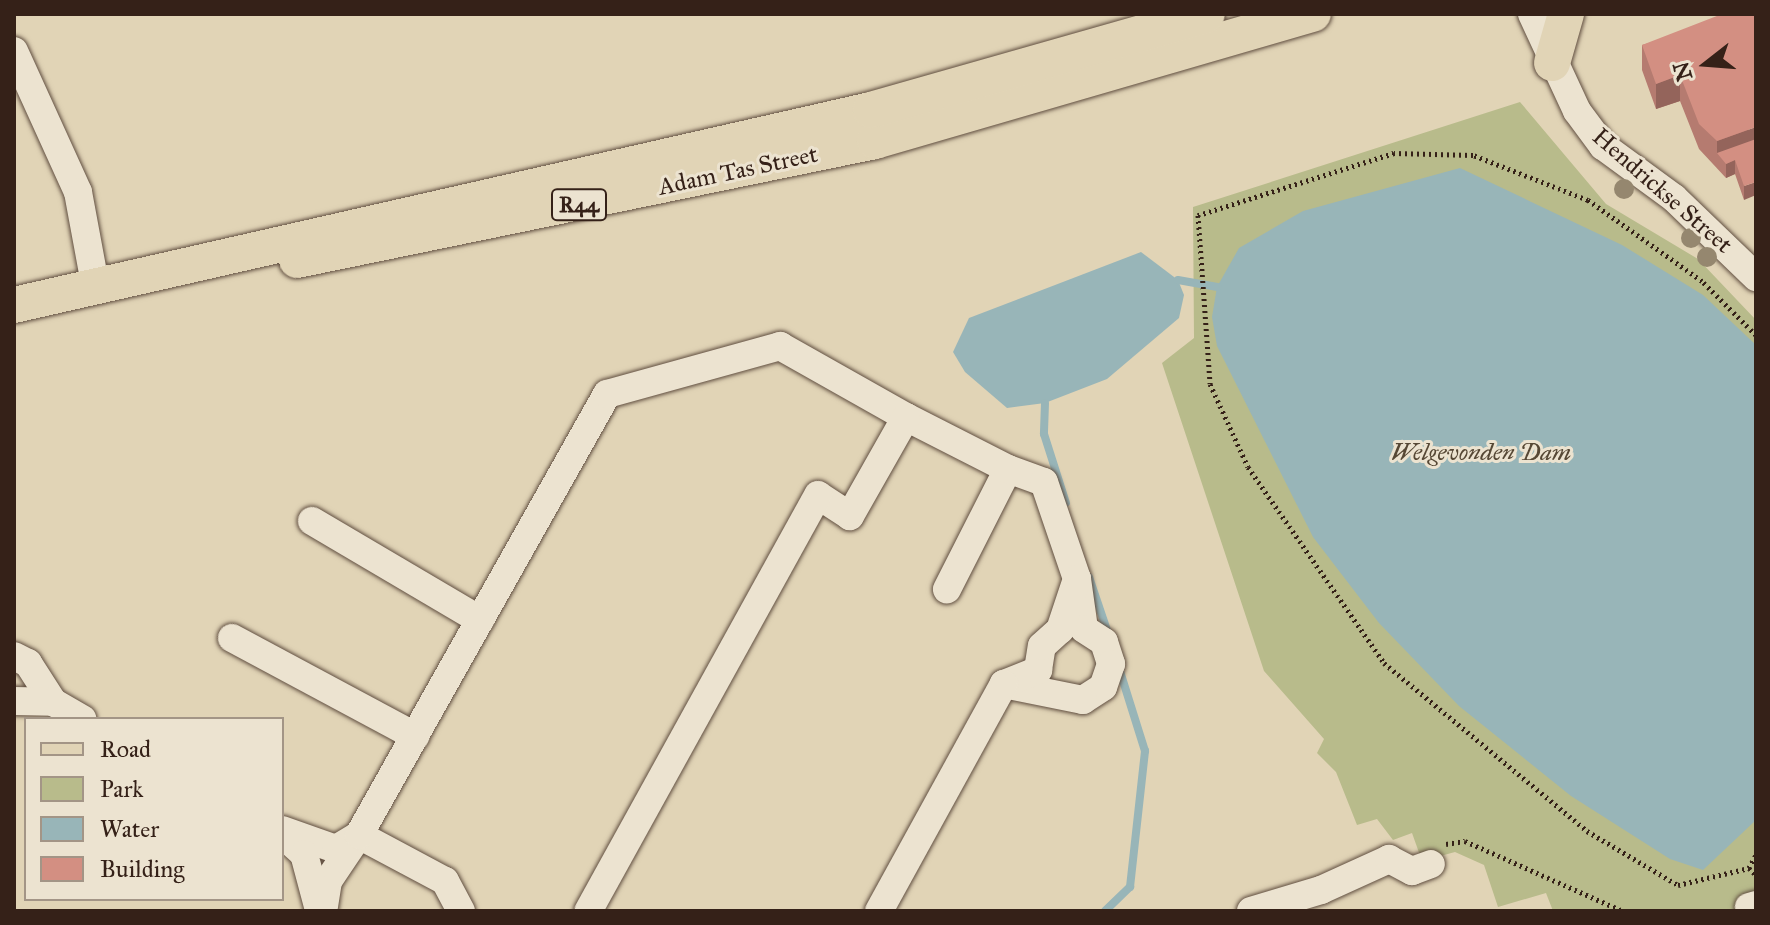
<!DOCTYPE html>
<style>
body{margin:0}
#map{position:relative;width:1770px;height:925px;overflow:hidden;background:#e1d4b6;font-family:"IM FELL Great Primer",serif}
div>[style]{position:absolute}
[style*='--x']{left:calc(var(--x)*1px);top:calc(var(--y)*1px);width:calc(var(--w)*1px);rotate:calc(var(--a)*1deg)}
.green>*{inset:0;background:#b8bb8b}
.water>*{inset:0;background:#98b5b8}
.stream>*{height:8px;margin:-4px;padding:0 4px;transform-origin:4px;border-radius:4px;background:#98b5b8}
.path>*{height:5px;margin-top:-2.5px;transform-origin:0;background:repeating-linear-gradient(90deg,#352118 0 2px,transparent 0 6px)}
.roads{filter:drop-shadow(0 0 2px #604e40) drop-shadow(0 0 2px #604e40)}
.minor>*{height:28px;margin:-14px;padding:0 14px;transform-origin:14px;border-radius:14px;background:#ece3d0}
.major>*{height:36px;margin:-18px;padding:0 18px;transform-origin:18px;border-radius:18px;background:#e1d4b6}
.trees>*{width:20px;height:20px;margin:-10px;border-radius:50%;background:#95876f}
.wall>*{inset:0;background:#b57b70}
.shaded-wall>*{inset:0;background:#94645b}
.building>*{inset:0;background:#d38f82}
span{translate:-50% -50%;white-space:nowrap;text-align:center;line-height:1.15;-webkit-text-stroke:6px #ece3d0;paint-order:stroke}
.shield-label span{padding:2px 6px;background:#ece3d0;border:2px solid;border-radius:6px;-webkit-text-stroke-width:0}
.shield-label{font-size:22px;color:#352118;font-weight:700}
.street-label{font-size:24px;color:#352118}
.park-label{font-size:24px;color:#564835;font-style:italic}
.frame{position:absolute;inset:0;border:16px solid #352118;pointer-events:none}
.legend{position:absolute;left:24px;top:717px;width:260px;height:184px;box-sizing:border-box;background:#ece3d0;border:2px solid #a39586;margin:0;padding:10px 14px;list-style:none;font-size:24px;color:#352118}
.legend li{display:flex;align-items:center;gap:16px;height:40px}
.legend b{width:40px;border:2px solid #a39586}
.north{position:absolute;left:1666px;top:24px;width:80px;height:80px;-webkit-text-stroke:6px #ece3d0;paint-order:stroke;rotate:253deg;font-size:22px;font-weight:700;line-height:32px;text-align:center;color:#352118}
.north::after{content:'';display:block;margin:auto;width:28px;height:36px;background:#352118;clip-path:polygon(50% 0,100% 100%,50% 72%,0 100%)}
</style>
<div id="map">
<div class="green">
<div style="clip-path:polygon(1520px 102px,1606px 204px,1698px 259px,1756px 320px,1756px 905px,1737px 911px,1553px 911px,1546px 893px,1498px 907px,1484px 865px,1455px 852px,1422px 861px,1412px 833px,1393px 840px,1377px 819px,1357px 825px,1336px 772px,1317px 753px,1324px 739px,1264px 671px,1162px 363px,1194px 338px,1193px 207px)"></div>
</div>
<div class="water">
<div style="clip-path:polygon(1460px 168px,1622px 245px,1703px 295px,1756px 345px,1756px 820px,1703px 870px,1670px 859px,1571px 796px,1459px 706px,1379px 623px,1313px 537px,1217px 346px,1212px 317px,1217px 287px,1239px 248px,1303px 211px)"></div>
<div style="clip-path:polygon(1141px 252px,1178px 280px,1184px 295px,1179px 318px,1107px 379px,1045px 403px,1007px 408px,965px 372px,953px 352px,969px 318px)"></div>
</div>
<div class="stream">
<div style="--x:1178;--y:280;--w:40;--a:10"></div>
<div style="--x:1045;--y:403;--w:31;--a:92"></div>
<div style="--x:1044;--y:434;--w:72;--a:72.3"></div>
<div style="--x:1089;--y:577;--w:62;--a:71.3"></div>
<div style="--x:1105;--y:911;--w:35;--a:-44"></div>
<div style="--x:1130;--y:887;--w:137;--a:-83.7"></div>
<div style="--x:1145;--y:751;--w:87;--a:-107.4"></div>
</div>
<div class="path">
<div style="--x:1756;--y:335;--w:76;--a:-135"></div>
<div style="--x:1702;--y:281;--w:140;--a:-144.6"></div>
<div style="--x:1588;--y:200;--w:123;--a:-158.6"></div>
<div style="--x:1473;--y:155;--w:79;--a:-178.5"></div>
<div style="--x:1394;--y:153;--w:206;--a:162.4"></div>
<div style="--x:1198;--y:215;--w:169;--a:85.9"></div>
<div style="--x:1210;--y:384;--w:91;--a:65.4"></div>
<div style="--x:1248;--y:467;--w:239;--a:55.2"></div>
<div style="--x:1384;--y:663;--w:264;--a:39.6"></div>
<div style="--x:1587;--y:831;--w:106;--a:30.7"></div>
<div style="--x:1678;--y:885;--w:73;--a:-13.5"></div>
<div style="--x:1749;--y:868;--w:10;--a:45"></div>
<div style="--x:1446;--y:844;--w:19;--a:-9"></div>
<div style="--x:1465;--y:841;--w:173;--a:23.9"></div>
<div style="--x:1749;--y:868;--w:15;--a:-62"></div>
</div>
<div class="roads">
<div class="minor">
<div style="--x:1532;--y:14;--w:107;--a:65.1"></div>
<div style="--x:1577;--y:111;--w:44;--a:53.4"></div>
<div style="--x:1603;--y:146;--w:88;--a:36.2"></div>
<div style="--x:1674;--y:198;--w:114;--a:43.9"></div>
<div style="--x:14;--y:51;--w:155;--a:65.6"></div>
<div style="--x:78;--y:192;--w:99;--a:79.5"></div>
<div style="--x:906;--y:417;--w:114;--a:27"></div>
<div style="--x:1008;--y:469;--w:135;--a:116.9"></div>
<div style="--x:1008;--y:469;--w:38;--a:20"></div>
<div style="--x:1044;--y:482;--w:102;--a:71.2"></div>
<div style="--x:1077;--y:579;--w:50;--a:82"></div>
<div style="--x:1084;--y:629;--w:24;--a:33"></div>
<div style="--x:1104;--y:642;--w:23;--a:72"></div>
<div style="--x:1111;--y:664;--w:24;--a:109"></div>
<div style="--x:1103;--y:687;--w:24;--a:147"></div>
<div style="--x:1083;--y:700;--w:81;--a:-168.6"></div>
<div style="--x:1004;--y:684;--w:37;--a:-22"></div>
<div style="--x:1038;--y:670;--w:24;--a:-81"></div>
<div style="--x:1042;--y:646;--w:24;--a:-42"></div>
<div style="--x:1060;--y:630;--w:54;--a:-71.6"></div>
<div style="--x:312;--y:521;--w:195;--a:30.5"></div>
<div style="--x:232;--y:638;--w:208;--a:28.2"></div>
<div style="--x:14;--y:656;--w:16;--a:27"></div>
<div style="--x:28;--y:663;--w:46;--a:57.3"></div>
<div style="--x:14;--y:701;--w:39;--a:1"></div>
<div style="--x:53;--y:702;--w:34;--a:30"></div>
<div style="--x:282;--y:830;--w:57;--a:19.4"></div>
<div style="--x:336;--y:849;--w:27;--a:-31"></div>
<div style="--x:359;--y:835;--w:55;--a:124"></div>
<div style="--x:328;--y:881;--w:30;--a:99"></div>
<div style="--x:283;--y:835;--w:28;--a:42"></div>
<div style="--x:304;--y:854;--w:58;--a:75"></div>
<div style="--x:1749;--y:907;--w:7;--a:-16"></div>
<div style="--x:461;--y:911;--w:34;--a:-118"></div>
<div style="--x:445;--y:881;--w:98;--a:-151.9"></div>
<div style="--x:359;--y:835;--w:506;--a:-60.65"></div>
<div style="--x:607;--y:394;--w:180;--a:-15.5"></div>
<div style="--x:780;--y:346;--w:145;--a:29.4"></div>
<div style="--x:906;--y:417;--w:114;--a:119.5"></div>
<div style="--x:850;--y:516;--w:38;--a:-147"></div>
<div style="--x:818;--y:495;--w:475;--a:118.9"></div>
<div style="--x:879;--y:911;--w:259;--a:-61.2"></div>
<div style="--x:1251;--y:911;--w:73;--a:-16.7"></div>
<div style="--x:1321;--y:890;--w:75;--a:-24.5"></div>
<div style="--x:1389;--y:859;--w:26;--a:28"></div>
<div style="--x:1412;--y:871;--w:20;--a:-20"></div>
</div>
<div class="major">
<div style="--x:1552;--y:63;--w:51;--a:-74.1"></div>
<div style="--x:297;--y:260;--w:590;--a:-11.63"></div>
<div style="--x:875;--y:141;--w:456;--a:-16.2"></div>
<div style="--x:14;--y:305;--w:879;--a:-12.82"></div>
<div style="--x:871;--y:110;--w:349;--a:-15.9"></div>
</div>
</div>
<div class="trees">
<div style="left:1624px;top:189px"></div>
<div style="left:1691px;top:238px"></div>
<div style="left:1707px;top:257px"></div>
</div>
<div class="wall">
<div style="clip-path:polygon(1756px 14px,1744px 200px,1735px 174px,1726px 178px,1699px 149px,1680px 101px,1656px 109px,1642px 70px,1642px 45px)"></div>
</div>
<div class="shaded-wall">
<div style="clip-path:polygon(1680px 75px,1680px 101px,1656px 109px,1656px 84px)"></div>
<div style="clip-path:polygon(1756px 127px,1756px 152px,1717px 153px,1717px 141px)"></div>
<div style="clip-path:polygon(1735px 160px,1735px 174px,1726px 178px,1726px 164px)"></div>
<div style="clip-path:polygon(1756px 182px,1756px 195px,1744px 200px,1744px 186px)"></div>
</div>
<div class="building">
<div style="clip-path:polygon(1722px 14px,1756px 14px,1756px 127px,1717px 141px,1699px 124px,1680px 75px,1656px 84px,1642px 45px)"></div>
<div style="clip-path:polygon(1756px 139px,1756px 182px,1744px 186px,1735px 160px,1726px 164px,1717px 153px)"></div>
</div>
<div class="shield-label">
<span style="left:579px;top:205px">R44</span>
</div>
<div class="street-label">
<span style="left:738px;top:171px;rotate:-12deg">Adam Tas Street</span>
<span style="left:1662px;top:191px;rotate:41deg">Hendrickse Street</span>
</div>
<div class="park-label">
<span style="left:1481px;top:453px">Welgevonden Dam</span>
</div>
<div class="frame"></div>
<ul class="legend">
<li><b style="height:10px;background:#e1d4b6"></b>Road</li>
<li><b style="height:22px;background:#b8bb8b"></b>Park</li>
<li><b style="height:22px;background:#98b5b8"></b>Water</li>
<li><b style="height:22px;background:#d38f82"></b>Building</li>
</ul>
<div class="north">N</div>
</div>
